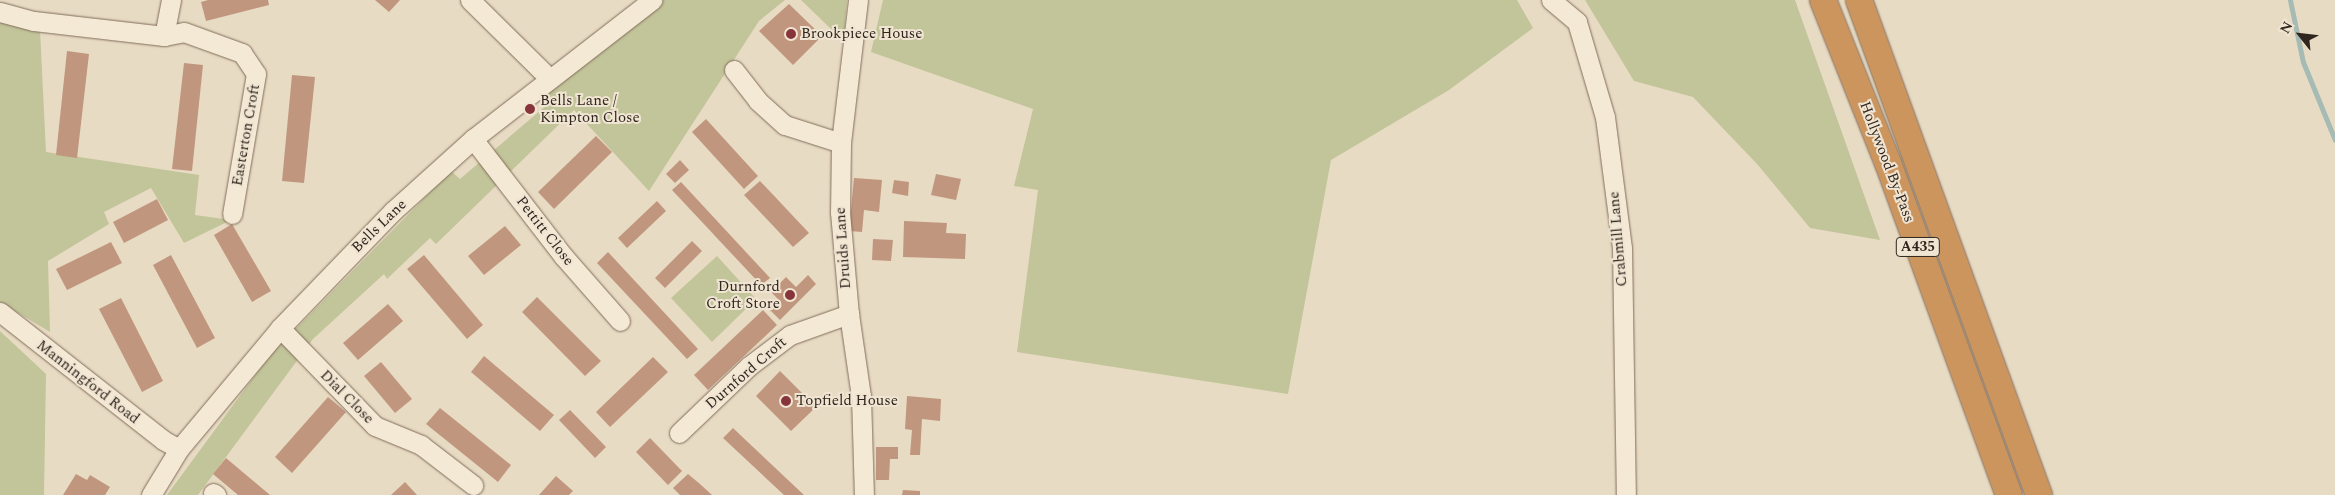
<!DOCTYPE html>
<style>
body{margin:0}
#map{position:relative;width:2335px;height:495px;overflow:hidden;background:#e8dbc3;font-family:Spectral,serif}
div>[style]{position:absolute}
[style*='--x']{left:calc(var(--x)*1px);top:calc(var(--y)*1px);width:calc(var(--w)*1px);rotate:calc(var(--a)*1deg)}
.green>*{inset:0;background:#c2c499}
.stream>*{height:5px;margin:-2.5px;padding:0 2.5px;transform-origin:2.5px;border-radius:2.5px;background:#a5bbb3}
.building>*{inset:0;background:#c1967e}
.roads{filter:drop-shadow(0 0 1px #806d5c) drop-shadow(0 0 1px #806d5c)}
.minor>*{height:19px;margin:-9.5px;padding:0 9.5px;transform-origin:9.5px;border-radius:9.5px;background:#f4e9d5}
.highway>*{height:26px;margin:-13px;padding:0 13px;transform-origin:13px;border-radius:13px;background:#cd955e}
.dots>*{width:14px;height:14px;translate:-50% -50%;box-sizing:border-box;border:2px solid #f0e5d2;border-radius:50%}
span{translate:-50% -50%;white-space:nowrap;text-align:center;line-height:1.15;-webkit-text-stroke:4px #f0e5d2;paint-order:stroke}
.shield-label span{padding:1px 4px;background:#f0e5d2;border:1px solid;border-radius:4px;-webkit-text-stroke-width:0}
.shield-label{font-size:14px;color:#31261e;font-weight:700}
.poi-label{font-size:15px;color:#31261e}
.left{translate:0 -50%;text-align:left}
.right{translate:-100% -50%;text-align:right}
.street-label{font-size:15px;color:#31261e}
.north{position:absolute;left:2275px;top:10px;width:50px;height:50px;-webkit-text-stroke:4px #f0e5d2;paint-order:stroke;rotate:299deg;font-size:14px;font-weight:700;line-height:20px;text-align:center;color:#31261e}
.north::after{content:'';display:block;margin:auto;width:18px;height:22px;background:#31261e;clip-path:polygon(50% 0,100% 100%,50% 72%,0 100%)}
</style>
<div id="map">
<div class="green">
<div style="clip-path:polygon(663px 0,785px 0,759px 21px,649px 191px,574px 110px,436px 244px,430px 238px,387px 279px,384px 274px,313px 339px,198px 495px,167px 495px,270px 355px,451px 171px,460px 179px,548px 104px,542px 94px)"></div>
<div style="clip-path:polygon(801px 0,847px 0,844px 36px,831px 29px)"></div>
<div style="clip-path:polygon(883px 0,1517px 0,1533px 28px,1449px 90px,1331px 160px,1288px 394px,1017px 352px,1038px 190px,1014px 186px,1033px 109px,871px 52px)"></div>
<div style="clip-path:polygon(1585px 0,1795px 0,1880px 240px,1810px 228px,1758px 165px,1693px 97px,1634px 81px)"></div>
<div style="clip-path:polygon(0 21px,40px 30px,46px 152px,199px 175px,195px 215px,231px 220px,184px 243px,151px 188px,104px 212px,109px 224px,48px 261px,50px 332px,0 302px)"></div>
<div style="clip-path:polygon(717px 256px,756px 299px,712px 342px,671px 298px)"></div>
<div style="clip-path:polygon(0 331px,46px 374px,44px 495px,0 495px)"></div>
</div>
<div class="stream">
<div style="--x:2290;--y:0;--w:63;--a:78.2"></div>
<div style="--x:2303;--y:62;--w:84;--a:67.7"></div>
</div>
<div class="building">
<div style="clip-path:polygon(208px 0,268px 0,269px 5px,206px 21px,201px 2px)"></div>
<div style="clip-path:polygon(375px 0,400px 0,389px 12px)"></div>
<div style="clip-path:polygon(789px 4px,822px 36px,793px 65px,759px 31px)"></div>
<div style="clip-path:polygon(67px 51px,89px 54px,77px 158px,56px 155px)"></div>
<div style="clip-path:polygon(184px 63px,203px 65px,192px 171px,172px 169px)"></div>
<div style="clip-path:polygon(292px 75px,315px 77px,304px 183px,282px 181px)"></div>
<div style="clip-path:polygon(706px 119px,758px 176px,744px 189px,692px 132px)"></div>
<div style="clip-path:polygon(596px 136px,612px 152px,554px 209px,538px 192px)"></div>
<div style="clip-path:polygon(680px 160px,689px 170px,675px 183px,666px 174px)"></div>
<div style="clip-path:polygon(936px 174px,961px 179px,956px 200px,931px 195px)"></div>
<div style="clip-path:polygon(854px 178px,882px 180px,879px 212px,864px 210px,862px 232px,849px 231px)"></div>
<div style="clip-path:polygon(894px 180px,909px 182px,908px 196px,892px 193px)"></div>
<div style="clip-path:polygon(760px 181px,809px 233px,793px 247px,744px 195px)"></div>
<div style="clip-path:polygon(681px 182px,770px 278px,761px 285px,672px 190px)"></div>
<div style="clip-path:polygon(157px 199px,168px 220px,124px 243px,113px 222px)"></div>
<div style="clip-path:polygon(657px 201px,666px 211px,627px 248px,618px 238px)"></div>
<div style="clip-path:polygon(904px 221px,947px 223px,946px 233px,966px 234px,965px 259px,903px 257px)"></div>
<div style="clip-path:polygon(232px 224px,271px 291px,252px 302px,214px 235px)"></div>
<div style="clip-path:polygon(505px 226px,521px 245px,484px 275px,468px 256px)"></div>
<div style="clip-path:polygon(873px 239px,893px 240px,891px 261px,872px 260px)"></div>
<div style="clip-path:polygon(692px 241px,702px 251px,665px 288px,655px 278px)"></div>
<div style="clip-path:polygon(111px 242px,122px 263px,67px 290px,56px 269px)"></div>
<div style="clip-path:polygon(608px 252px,698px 349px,687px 359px,597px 263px)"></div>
<div style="clip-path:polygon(171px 255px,215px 338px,197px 348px,153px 265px)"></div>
<div style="clip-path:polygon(424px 255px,483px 325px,467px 339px,407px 269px)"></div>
<div style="clip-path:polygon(808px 275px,816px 284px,780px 320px,768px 308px,778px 299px,771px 292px,786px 277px,796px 287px)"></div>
<div style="clip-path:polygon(537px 297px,601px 361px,585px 376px,522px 312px)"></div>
<div style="clip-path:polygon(121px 298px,163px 381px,142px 392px,99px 309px)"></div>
<div style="clip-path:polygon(388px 304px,403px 321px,358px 360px,343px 343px)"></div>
<div style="clip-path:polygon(763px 310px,777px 325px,708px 390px,694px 375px)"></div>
<div style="clip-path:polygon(484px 356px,554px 415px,540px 431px,471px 372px)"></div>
<div style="clip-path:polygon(653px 357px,668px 372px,610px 427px,596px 412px)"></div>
<div style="clip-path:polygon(381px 362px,412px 399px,395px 413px,364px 376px)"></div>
<div style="clip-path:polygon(780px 371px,816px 407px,791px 431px,756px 396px)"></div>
<div style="clip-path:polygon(907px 396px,941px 399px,940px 421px,922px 419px,920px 455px,910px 455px,912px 430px,905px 429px)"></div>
<div style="clip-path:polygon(328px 397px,346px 412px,292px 473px,275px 457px)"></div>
<div style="clip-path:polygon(440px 408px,511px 465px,498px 482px,426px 424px)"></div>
<div style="clip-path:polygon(570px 410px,606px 447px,595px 458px,559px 420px)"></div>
<div style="clip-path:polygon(733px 428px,752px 446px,804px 495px,784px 495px,723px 438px)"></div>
<div style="clip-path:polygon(650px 438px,682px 471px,668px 485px,636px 452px)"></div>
<div style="clip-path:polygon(876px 447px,898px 447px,898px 459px,890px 459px,889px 480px,876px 480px)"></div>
<div style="clip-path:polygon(226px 458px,270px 495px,238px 495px,213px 474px)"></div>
<div style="clip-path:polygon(76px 474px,87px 480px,90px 475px,110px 487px,105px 495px,63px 495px)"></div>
<div style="clip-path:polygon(688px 474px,700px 484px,712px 495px,680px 495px,673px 488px)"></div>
<div style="clip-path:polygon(556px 476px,573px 491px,569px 495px,539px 495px)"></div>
<div style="clip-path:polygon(405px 482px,417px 495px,391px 495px)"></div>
<div style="clip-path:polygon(903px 490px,920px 491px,920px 495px,902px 495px)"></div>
</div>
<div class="roads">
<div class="minor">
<div style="--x:470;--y:0;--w:110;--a:44.6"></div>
<div style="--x:858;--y:0;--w:144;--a:96.8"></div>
<div style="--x:841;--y:143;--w:69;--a:90.8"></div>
<div style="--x:840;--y:212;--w:102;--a:85"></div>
<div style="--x:849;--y:314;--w:83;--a:81.7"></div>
<div style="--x:861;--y:396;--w:99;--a:88.3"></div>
<div style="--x:1551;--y:0;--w:34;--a:40"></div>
<div style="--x:1577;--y:22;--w:99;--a:73.6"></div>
<div style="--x:1605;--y:117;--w:132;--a:82.6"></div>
<div style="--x:1622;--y:248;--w:247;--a:89.1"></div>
<div style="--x:0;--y:12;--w:35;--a:15"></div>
<div style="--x:34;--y:21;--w:131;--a:6.6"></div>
<div style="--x:164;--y:36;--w:20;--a:-11"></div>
<div style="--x:184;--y:32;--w:62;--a:19.9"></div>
<div style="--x:242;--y:53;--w:25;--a:56"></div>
<div style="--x:256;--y:74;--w:142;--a:99.7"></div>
<div style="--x:164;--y:36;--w:37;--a:-79"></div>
<div style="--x:734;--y:70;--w:39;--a:52"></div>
<div style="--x:758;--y:101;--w:36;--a:42"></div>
<div style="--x:785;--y:125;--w:59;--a:17.8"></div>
<div style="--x:473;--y:139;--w:149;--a:52.4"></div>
<div style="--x:564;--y:257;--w:85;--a:48.8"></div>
<div style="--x:0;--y:312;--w:207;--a:38.1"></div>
<div style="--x:163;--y:440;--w:18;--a:29"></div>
<div style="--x:280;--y:328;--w:136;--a:45.9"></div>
<div style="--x:375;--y:426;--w:50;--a:22.4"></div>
<div style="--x:421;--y:445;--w:66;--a:37.6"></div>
<div style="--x:679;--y:433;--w:97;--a:-43.7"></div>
<div style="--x:749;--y:366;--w:51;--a:-37.1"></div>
<div style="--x:790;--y:335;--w:63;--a:-19.6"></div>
<div style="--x:213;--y:493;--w:4;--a:34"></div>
<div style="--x:151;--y:495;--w:54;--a:-58.7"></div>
<div style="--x:179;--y:449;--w:158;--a:-50.1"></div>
<div style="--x:280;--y:328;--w:163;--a:-46"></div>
<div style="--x:393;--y:211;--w:108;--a:-42"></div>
<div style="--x:473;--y:139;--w:227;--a:-37.8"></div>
</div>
<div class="highway">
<div style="--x:1823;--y:0;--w:175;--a:68.3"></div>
<div style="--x:1888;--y:163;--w:353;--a:70"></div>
<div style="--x:1859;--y:0;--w:527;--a:70.02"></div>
</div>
</div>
<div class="dots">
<div style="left:791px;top:34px;background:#87343a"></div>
<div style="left:530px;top:109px;background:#87343a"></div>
<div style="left:790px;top:295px;background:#87343a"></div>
<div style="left:786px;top:401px;background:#87343a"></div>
</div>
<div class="shield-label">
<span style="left:1918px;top:247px">A435</span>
</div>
<div class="poi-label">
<span class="left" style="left:801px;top:34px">Brookpiece House</span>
<span class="left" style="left:540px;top:109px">Bells Lane /<br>Kimpton Close</span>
<span class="right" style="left:780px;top:295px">Durnford<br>Croft Store</span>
<span class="left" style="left:796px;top:401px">Topfield House</span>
</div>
<div class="street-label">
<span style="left:246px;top:135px;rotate:-80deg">Easterton Croft</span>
<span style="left:1887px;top:162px;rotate:69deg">Hollywood By-Pass</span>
<span style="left:379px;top:226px;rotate:-44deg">Bells Lane</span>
<span style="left:545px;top:231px;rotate:52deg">Pettitt Close</span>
<span style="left:1618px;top:239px;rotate:-95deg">Crabmill Lane</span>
<span style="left:843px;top:248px;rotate:-94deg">Druids Lane</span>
<span style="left:746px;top:373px;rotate:-41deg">Durnford Croft</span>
<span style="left:88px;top:382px;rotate:38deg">Manningford Road</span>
<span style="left:347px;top:397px;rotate:45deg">Dial Close</span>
</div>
<div class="north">N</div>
</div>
